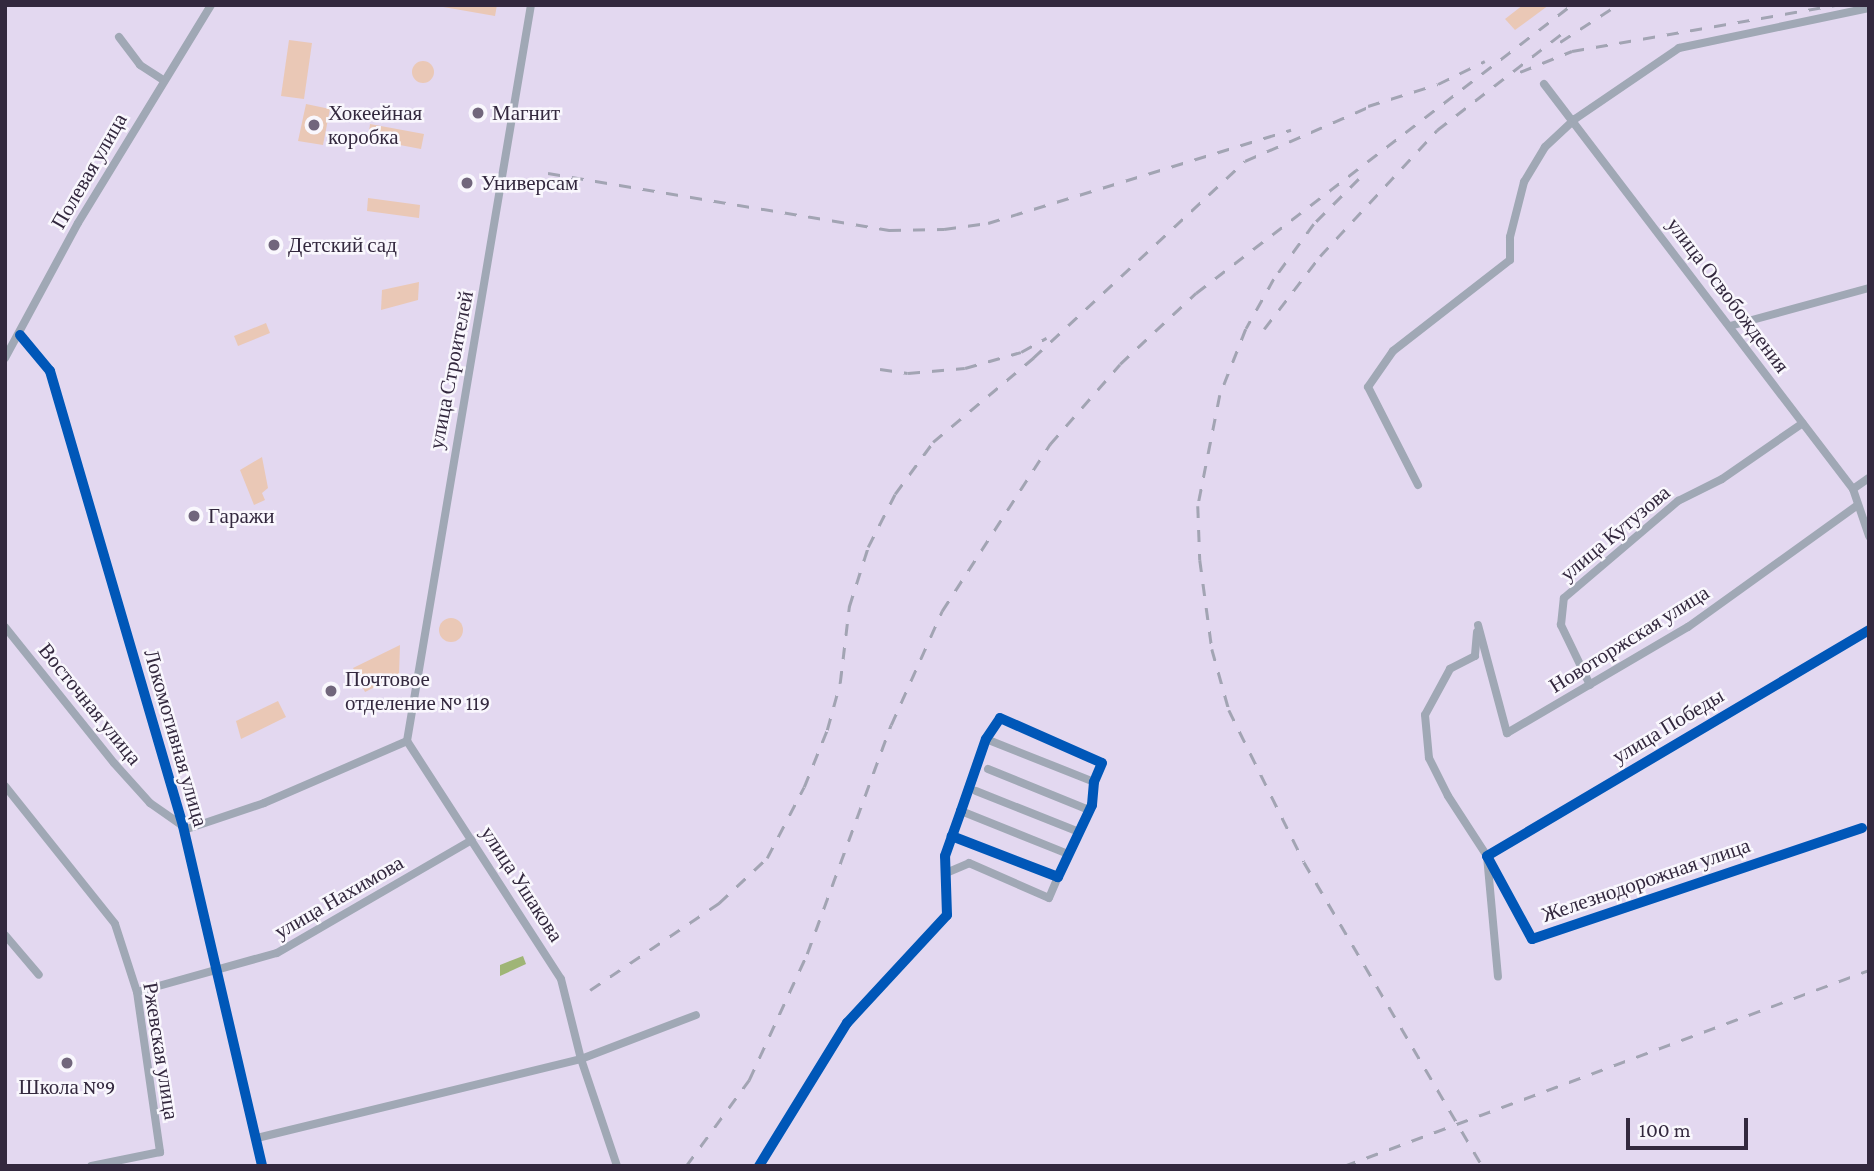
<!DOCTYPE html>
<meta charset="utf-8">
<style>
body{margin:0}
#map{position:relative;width:1874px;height:1171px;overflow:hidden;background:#e3d8f0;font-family:"Crimson Pro",serif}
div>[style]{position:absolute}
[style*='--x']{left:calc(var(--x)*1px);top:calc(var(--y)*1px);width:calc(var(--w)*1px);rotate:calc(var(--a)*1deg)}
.green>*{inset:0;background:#eac8b6}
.round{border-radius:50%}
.water>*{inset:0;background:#9fb576}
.street>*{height:8px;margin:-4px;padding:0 4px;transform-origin:4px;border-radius:4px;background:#a0a8b5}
.rail>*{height:2.5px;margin-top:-1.25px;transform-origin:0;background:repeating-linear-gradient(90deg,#a2a4b3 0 12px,transparent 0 24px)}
.cycleway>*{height:10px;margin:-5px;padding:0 5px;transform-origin:5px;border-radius:5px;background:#0057b8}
.dots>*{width:19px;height:19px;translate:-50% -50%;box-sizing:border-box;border:4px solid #f9f7fd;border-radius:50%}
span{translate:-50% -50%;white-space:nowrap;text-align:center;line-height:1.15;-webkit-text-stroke:5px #f9f7fd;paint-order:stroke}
.poi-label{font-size:21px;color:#33283e}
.left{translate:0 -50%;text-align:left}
.street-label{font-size:21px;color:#33283e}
.frame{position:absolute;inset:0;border:7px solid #33283e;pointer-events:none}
.scale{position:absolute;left:1626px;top:1118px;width:122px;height:32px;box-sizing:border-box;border:4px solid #33283e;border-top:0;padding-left:9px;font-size:21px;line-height:24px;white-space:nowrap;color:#33283e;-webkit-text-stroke:5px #f9f7fd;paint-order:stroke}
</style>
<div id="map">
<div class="green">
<div style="clip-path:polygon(432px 5px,497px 5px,495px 16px)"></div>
<div style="clip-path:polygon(1523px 5px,1549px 5px,1515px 30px,1505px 19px)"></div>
<div style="clip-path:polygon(289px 40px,312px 43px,304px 99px,281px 96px)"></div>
<div class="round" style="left:412px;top:61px;width:22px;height:22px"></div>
<div style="clip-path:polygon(306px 104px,330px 109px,323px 145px,298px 141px)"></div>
<div style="clip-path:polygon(370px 124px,424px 134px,421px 149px,368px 139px)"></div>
<div style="clip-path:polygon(368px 198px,420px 205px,419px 218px,367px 211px)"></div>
<div style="clip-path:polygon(419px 282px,418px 300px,381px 310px,382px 290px)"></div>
<div style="clip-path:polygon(266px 323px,270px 333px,238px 346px,234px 336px)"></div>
<div style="clip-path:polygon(262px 457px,268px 488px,262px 493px,265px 500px,254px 505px,240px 470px)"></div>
<div class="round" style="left:439px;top:618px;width:24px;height:24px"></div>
<div style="clip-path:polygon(400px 645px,399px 675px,365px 692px,353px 668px)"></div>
<div style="clip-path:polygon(278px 701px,286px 717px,241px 739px,236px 721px)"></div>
</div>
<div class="water">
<div style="clip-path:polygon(523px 956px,526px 964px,500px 976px,500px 965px)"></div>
</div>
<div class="street">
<div style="--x:119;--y:37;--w:35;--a:53"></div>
<div style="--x:140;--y:65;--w:27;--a:33"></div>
<div style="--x:1544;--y:84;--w:509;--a:52.66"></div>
<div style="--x:1853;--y:489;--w:50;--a:71.2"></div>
<div style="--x:1730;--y:326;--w:144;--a:-15.3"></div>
<div style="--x:20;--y:335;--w:47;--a:50.2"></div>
<div style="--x:50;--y:371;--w:474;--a:73.7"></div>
<div style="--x:183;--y:826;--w:349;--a:76.9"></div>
<div style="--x:5;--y:358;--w:153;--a:-61.6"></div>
<div style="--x:78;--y:223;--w:255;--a:-58.6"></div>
<div style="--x:1418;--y:485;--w:110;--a:-117"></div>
<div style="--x:1368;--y:387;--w:44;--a:-55.2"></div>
<div style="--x:1393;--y:351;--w:148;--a:-37.9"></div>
<div style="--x:1510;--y:260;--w:23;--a:-90"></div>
<div style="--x:1510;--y:237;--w:57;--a:-75.7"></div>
<div style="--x:1524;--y:182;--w:41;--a:-59"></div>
<div style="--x:1545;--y:147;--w:41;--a:-43"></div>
<div style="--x:1575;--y:119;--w:126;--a:-34.3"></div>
<div style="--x:1679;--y:48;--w:194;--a:-11.9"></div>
<div style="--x:1853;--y:489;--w:19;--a:-35"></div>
<div style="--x:1478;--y:625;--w:112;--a:75"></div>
<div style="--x:1507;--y:733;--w:210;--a:-30.4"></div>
<div style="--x:1688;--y:627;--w:209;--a:-35.7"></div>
<div style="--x:5;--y:627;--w:174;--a:51.3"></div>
<div style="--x:114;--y:763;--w:54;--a:48"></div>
<div style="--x:150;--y:803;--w:40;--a:34.9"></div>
<div style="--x:1477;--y:632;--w:24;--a:95"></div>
<div style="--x:1475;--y:656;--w:28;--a:153"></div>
<div style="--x:1450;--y:669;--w:52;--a:118.5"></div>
<div style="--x:1425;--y:715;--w:43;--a:84.7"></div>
<div style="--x:1429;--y:758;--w:42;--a:63.4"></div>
<div style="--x:1448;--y:796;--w:72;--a:57"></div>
<div style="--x:1487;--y:856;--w:121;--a:84.8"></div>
<div style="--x:1590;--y:685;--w:67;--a:-115.8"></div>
<div style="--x:1561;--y:625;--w:27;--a:-84"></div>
<div style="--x:1564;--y:598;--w:150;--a:-40.4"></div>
<div style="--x:1678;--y:501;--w:49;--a:-26.6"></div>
<div style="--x:1722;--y:479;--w:98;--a:-34.7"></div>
<div style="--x:986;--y:739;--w:116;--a:21.7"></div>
<div style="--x:407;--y:741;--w:746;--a:-80.44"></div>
<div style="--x:407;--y:741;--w:283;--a:57.1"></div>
<div style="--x:561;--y:979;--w:82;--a:76"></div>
<div style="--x:581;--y:1059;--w:113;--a:71.4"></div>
<div style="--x:988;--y:769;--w:109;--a:22.1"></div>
<div style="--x:5;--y:786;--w:176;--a:51.4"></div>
<div style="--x:115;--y:924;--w:71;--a:72.1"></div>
<div style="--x:137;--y:992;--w:162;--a:81.8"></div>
<div style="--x:160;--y:1152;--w:70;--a:168.5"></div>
<div style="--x:976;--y:791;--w:111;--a:21.7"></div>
<div style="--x:961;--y:811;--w:115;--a:21.9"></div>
<div style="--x:1862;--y:828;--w:348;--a:161.4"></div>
<div style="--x:1532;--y:939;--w:94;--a:-118.5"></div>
<div style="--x:1487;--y:856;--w:444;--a:-30.6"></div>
<div style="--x:184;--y:830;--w:84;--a:-18.6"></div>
<div style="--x:264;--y:803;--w:156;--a:-23.4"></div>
<div style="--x:946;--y:873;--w:25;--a:-23"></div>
<div style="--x:969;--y:863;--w:87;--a:23.6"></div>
<div style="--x:1049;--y:898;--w:23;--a:-67"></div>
<div style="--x:5;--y:935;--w:52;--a:49.6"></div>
<div style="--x:137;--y:992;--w:145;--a:-15.6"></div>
<div style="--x:277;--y:953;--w:225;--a:-30.1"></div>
<div style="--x:257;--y:1138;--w:333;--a:-13.7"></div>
<div style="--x:581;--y:1059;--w:123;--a:-20.9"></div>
<div style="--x:759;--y:1166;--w:168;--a:-58.4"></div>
<div style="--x:847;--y:1023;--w:147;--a:-47.2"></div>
<div style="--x:947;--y:915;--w:59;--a:-91.9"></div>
<div style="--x:945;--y:856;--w:48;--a:-70.4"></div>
<div style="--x:961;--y:811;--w:76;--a:-70.9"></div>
<div style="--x:986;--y:739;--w:25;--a:-56"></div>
<div style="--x:1000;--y:718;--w:111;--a:23.8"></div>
<div style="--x:1102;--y:763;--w:21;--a:113"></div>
<div style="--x:1094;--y:782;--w:23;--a:95"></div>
<div style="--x:1092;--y:805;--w:80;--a:115.3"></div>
<div style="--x:1058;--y:877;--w:114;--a:-158.9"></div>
</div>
<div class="rail">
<div style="--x:1560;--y:42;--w:68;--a:-33"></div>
<div style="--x:1520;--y:72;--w:56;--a:-22"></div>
<div style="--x:1572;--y:51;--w:267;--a:-9.9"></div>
<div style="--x:1368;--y:106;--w:73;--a:-17.4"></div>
<div style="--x:1438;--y:84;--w:52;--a:-26.1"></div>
<div style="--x:548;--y:173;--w:346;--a:9.5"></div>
<div style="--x:889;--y:230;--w:55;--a:-1"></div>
<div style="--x:944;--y:229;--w:44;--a:-7.8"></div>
<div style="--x:988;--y:223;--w:317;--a:-17.1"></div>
<div style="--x:1359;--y:179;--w:64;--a:135"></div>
<div style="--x:1314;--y:224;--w:68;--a:126"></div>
<div style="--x:1274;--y:279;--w:57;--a:119.2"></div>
<div style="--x:1246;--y:329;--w:71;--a:111.5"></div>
<div style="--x:1220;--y:395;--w:113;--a:101.2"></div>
<div style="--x:1198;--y:506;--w:54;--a:87.9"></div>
<div style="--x:1200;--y:560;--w:90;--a:82.3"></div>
<div style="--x:1212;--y:649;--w:63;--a:74.4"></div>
<div style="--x:1229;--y:710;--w:169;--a:63.7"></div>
<div style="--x:1304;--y:862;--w:352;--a:59.6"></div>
<div style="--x:1264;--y:329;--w:92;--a:-52.5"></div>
<div style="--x:1320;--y:256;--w:172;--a:-47.1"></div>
<div style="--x:1437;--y:130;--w:162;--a:-37.7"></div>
<div style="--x:880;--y:369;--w:28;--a:8"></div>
<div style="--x:908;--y:373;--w:57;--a:-5"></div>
<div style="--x:965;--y:368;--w:58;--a:-15.9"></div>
<div style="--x:1021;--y:352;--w:29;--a:-29"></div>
<div style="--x:590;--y:990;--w:156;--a:-34"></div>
<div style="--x:719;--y:903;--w:66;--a:-43.2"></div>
<div style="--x:767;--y:858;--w:80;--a:-62.5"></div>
<div style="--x:804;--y:787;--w:61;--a:-68"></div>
<div style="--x:827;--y:730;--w:49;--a:-74.5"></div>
<div style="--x:840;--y:683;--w:77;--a:-83.2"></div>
<div style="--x:849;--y:607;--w:63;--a:-72.4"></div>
<div style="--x:868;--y:547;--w:59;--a:-63"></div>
<div style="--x:895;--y:494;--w:64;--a:-53.8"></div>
<div style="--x:933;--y:442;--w:131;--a:-40"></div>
<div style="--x:1033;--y:358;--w:289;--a:-42.9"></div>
<div style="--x:1245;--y:161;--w:144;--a:-23.7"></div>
<div style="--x:686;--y:1166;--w:107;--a:-53.8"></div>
<div style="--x:749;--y:1080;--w:139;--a:-65.3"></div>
<div style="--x:807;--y:954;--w:244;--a:-69.9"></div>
<div style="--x:891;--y:725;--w:125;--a:-65.9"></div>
<div style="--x:942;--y:611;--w:199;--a:-57.1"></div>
<div style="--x:1050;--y:444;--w:106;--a:-48.8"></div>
<div style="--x:1120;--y:364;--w:104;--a:-43.1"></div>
<div style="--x:1196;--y:293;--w:473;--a:-37.5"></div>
<div style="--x:1344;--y:1166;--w:560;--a:-20.47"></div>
</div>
<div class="cycleway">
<div style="--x:20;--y:335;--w:47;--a:50.2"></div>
<div style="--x:50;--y:371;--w:474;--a:73.7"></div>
<div style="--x:183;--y:826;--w:349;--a:76.9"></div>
<div style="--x:1862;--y:828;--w:348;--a:161.4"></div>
<div style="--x:1532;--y:939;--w:94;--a:-118.5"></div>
<div style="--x:1487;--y:856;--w:444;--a:-30.6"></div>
<div style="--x:759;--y:1166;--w:168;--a:-58.4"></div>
<div style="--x:847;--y:1023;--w:147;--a:-47.2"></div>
<div style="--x:947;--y:915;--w:59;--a:-91.9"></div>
<div style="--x:945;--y:856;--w:48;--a:-70.4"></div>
<div style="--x:961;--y:811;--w:76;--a:-70.9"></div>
<div style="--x:986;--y:739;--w:25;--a:-56"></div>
<div style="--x:1000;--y:718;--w:111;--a:23.8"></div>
<div style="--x:1102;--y:763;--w:21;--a:113"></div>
<div style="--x:1094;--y:782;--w:23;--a:95"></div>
<div style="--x:1092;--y:805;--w:80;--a:115.3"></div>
<div style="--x:1058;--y:877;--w:114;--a:-158.9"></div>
</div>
<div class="dots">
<div style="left:478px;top:113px;background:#71667c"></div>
<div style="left:314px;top:125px;background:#71667c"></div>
<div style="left:467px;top:183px;background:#71667c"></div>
<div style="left:274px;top:245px;background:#71667c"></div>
<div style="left:194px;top:516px;background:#71667c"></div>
<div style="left:331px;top:691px;background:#71667c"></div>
<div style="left:67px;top:1063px;background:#71667c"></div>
</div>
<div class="poi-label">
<span class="left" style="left:328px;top:125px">Хокеейная<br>коробка</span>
<span class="left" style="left:492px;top:113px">Магнит</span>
<span class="left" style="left:481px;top:183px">Универсам</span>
<span class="left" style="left:288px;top:245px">Детский сад</span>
<span class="left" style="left:208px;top:516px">Гаражи</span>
<span class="left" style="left:345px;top:691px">Почтовое<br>отделение № 119</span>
<span style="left:67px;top:1087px">Школа №9</span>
</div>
<div class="street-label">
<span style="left:89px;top:171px;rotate:-60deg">Полевая улица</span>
<span style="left:1728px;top:295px;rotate:53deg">улица Освобождения</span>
<span style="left:451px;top:370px;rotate:-79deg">улица Строителей</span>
<span style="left:1615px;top:533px;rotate:-40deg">улица Кутузова</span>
<span style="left:1629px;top:639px;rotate:-32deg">Новоторжская улица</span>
<span style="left:90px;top:704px;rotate:51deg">Восточная улица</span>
<span style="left:1668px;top:726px;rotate:-31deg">улица Победы</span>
<span style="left:176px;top:738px;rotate:74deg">Локомотивная улица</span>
<span style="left:1646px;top:880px;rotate:-19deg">Железнодорожная улица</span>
<span style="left:522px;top:884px;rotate:57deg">улица Ушакова</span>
<span style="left:339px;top:897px;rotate:-30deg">улица Нахимова</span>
<span style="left:161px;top:1051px;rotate:81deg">Ржевская улица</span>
</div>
<div class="frame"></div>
<div class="scale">100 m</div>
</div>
